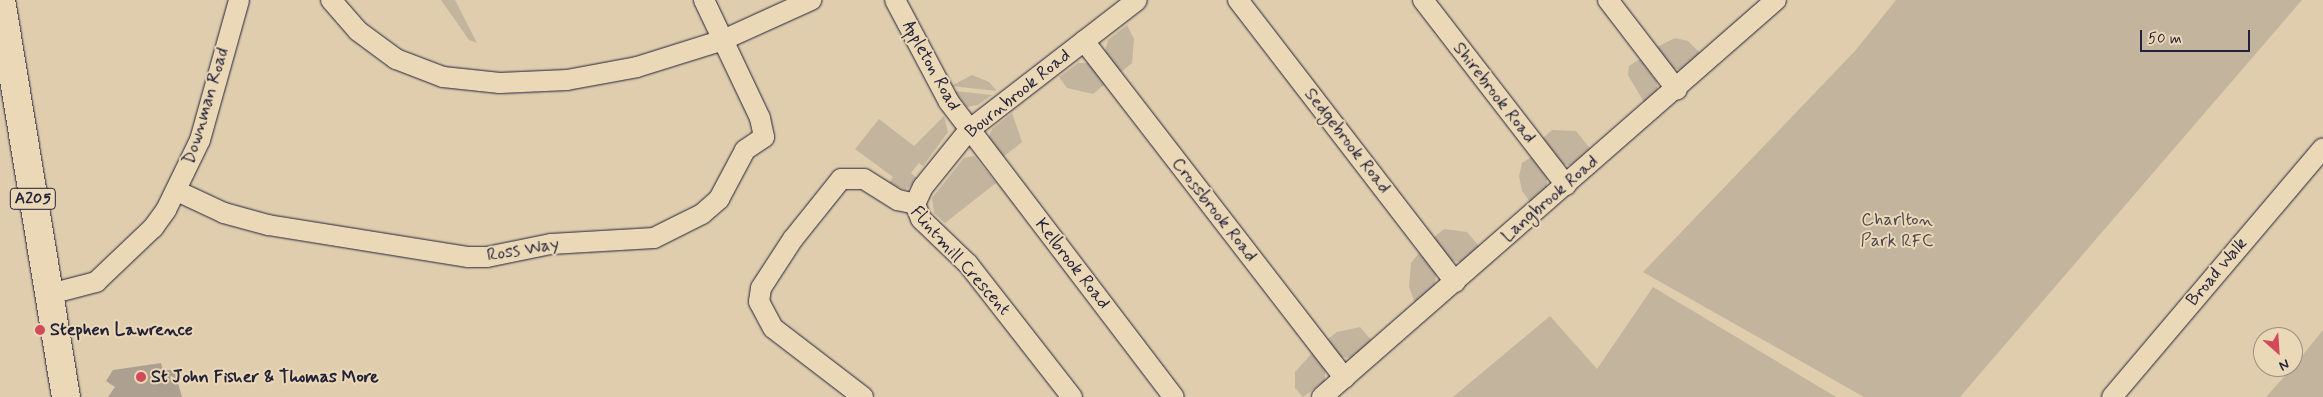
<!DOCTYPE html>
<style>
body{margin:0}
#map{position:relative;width:2323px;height:397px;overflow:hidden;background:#dfcdae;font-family:Mynerve,sans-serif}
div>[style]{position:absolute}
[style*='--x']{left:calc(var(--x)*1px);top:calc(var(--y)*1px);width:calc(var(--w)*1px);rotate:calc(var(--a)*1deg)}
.green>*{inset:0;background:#c3b49d}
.building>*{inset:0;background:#ada090}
.roads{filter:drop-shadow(0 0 1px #22223b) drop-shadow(0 0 1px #22223b)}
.minor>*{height:20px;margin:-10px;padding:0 10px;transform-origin:10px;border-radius:10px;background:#ebd8b6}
.highway>*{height:28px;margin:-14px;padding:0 14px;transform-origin:14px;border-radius:14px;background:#ebd8b6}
.dots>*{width:14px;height:14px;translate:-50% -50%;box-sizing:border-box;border:2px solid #ebd8b6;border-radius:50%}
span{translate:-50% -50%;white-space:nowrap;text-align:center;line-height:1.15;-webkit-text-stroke:4px #ebd8b6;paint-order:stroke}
.shield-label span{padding:1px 4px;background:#ebd8b6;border:1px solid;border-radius:4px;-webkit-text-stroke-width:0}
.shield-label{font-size:16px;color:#22223b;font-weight:700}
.street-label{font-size:18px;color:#22223b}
.park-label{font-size:18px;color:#4a4654}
.poi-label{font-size:18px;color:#22223b;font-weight:700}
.left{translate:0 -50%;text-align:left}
.north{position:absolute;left:2253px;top:327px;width:50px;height:50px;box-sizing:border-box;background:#ebd8b6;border:1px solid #9b8f85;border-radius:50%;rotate:154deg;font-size:14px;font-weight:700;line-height:20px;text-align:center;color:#22223b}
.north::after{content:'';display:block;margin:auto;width:18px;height:22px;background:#d1495b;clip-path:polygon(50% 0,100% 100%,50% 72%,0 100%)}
.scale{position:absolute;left:2140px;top:30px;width:110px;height:22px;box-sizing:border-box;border:2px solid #22223b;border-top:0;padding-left:6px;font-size:15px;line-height:18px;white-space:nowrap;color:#22223b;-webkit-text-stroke:4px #ebd8b6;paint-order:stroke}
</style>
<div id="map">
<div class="green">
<div style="clip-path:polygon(441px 0,455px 0,477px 43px,469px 40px)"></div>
<div style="clip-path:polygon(1896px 0,2302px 0,1960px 397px,1864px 397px,1643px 272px,1855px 51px)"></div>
<div style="clip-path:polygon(1127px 25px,1134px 39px,1132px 63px,1121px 72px,1105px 51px,1108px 40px)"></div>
<div style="clip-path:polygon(1675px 38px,1688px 41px,1702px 55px,1684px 70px,1673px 69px,1657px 47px)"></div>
<div style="clip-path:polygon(1640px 59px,1657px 82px,1658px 93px,1645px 104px,1628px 75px,1629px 66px)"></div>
<div style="clip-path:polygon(1078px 63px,1089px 63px,1105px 84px,1093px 94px,1067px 88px,1059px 77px)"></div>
<div style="clip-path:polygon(972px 75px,989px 82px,997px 91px,951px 86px)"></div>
<div style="clip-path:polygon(954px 91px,992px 95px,978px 105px,967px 107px)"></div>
<div style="clip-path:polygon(1012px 113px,1022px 142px,1003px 157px,988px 139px,992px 129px)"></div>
<div style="clip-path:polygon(944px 116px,948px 132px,923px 166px,919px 163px,911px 173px,919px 180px,905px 190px,889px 183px,893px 177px,855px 149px,879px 119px,914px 146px)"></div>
<div style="clip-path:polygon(1552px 130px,1576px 131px,1592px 151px,1573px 166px,1562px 164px,1542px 139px)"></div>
<div style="clip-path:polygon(974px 156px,996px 183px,945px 223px,934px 213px,932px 198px,964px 158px)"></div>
<div style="clip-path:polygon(1531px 157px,1547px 178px,1547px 190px,1531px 203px,1522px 191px,1519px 176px,1522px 163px)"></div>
<div style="clip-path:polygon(1444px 229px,1467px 232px,1480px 247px,1462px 262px,1452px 261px,1433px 238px)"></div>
<div style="clip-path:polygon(1419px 253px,1436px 274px,1435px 285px,1415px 303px,1409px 287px,1411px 263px)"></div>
<div style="clip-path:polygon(1653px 287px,1836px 397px,1453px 397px,1550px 316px,1597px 369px)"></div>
<div style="clip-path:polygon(1360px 327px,1372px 341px,1351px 358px,1340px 357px,1327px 340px,1337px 332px)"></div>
<div style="clip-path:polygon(2323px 330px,2323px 397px,2266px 397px,2293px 367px)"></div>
<div style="clip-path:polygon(1312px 353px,1325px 370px,1325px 381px,1303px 397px,1295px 388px,1295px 372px)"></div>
</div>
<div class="building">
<div style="clip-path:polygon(161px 363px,163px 371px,174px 369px,182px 397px,108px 397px,115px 387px,106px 381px,113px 370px)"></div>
</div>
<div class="roads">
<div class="minor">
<div style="--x:331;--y:0;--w:41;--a:48.9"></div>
<div style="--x:358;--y:31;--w:47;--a:36.4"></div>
<div style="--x:396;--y:59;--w:50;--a:21"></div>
<div style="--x:443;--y:77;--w:57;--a:6"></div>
<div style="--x:500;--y:83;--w:67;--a:-2.6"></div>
<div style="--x:567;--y:80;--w:71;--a:-10.5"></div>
<div style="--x:637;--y:67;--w:90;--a:-17.4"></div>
<div style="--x:723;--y:40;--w:97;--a:-24.4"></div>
<div style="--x:895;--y:0;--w:115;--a:62.1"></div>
<div style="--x:949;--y:102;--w:371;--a:52.7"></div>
<div style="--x:1238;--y:0;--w:356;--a:52.4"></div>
<div style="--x:1423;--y:0;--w:234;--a:52.3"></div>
<div style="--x:1608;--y:0;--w:113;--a:52.5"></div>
<div style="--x:1084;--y:41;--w:426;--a:52.3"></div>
<div style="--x:177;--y:191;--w:52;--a:25.1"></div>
<div style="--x:224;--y:213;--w:46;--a:15.3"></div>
<div style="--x:268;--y:225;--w:203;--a:9.1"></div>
<div style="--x:468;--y:257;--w:19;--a:0"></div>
<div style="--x:487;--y:257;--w:65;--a:-11.5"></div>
<div style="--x:551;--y:244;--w:103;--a:-3.3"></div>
<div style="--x:654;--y:238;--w:54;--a:-26.6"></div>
<div style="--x:702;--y:214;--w:23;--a:-41"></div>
<div style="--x:719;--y:199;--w:55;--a:-62"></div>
<div style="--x:745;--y:150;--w:23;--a:-34"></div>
<div style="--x:764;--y:137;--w:19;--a:-102"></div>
<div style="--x:760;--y:118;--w:131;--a:-115.4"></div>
<div style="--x:915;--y:204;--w:19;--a:-65"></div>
<div style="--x:923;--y:187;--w:73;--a:-51.1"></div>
<div style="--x:969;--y:130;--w:212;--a:-37.7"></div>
<div style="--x:915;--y:204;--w:16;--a:68"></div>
<div style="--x:921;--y:219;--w:65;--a:43.8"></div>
<div style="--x:968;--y:264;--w:169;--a:52"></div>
<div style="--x:50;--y:294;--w:48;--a:-14.6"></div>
<div style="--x:96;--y:282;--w:79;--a:-43.5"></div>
<div style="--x:153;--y:228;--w:22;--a:-54"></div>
<div style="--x:166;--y:210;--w:78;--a:-64.1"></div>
<div style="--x:200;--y:140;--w:145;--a:-74.4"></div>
<div style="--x:863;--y:397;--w:113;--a:-142.5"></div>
<div style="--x:773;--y:328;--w:30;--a:-118"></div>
<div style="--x:759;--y:302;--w:14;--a:-82"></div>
<div style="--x:761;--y:288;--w:59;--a:-56.9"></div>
<div style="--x:793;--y:239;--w:77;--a:-51.3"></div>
<div style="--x:841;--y:179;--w:23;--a:0"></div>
<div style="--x:864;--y:179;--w:40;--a:32"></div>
<div style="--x:898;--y:200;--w:17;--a:13"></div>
<div style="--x:1322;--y:397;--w:603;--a:-41.17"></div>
<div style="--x:2112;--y:397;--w:326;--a:-49.7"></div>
</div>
<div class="highway">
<div style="--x:1;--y:0;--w:402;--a:80.7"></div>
</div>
</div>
<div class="dots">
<div style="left:40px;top:330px;background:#d1495b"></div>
<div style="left:141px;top:377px;background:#d1495b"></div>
</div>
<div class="shield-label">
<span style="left:33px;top:199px">A205</span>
</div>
<div class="street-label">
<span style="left:931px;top:66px;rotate:61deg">Appleton Road</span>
<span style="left:1494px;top:93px;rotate:52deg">Shirebrook Road</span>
<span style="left:1018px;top:94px;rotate:-39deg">Bournbrook Road</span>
<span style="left:206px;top:106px;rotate:-73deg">Downman Road</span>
<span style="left:1347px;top:141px;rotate:52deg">Sedgebrook Road</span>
<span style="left:1550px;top:199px;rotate:-41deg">Langbrook Road</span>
<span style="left:1214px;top:210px;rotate:52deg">Crossbrook Road</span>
<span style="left:523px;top:250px;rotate:-9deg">Ross Way</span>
<span style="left:960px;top:261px;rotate:48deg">Flintmill Crescent</span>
<span style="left:1072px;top:264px;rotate:52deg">Kelbrook Road</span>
<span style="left:2217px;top:272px;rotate:-50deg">Broad Walk</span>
</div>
<div class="park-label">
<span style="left:1897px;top:231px">Charlton<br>Park RFC</span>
</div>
<div class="poi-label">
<span class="left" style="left:50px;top:330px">Stephen Lawrence</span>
<span class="left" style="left:151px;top:377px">St John Fisher &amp; Thomas More</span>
</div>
<div class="north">N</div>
<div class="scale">50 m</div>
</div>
